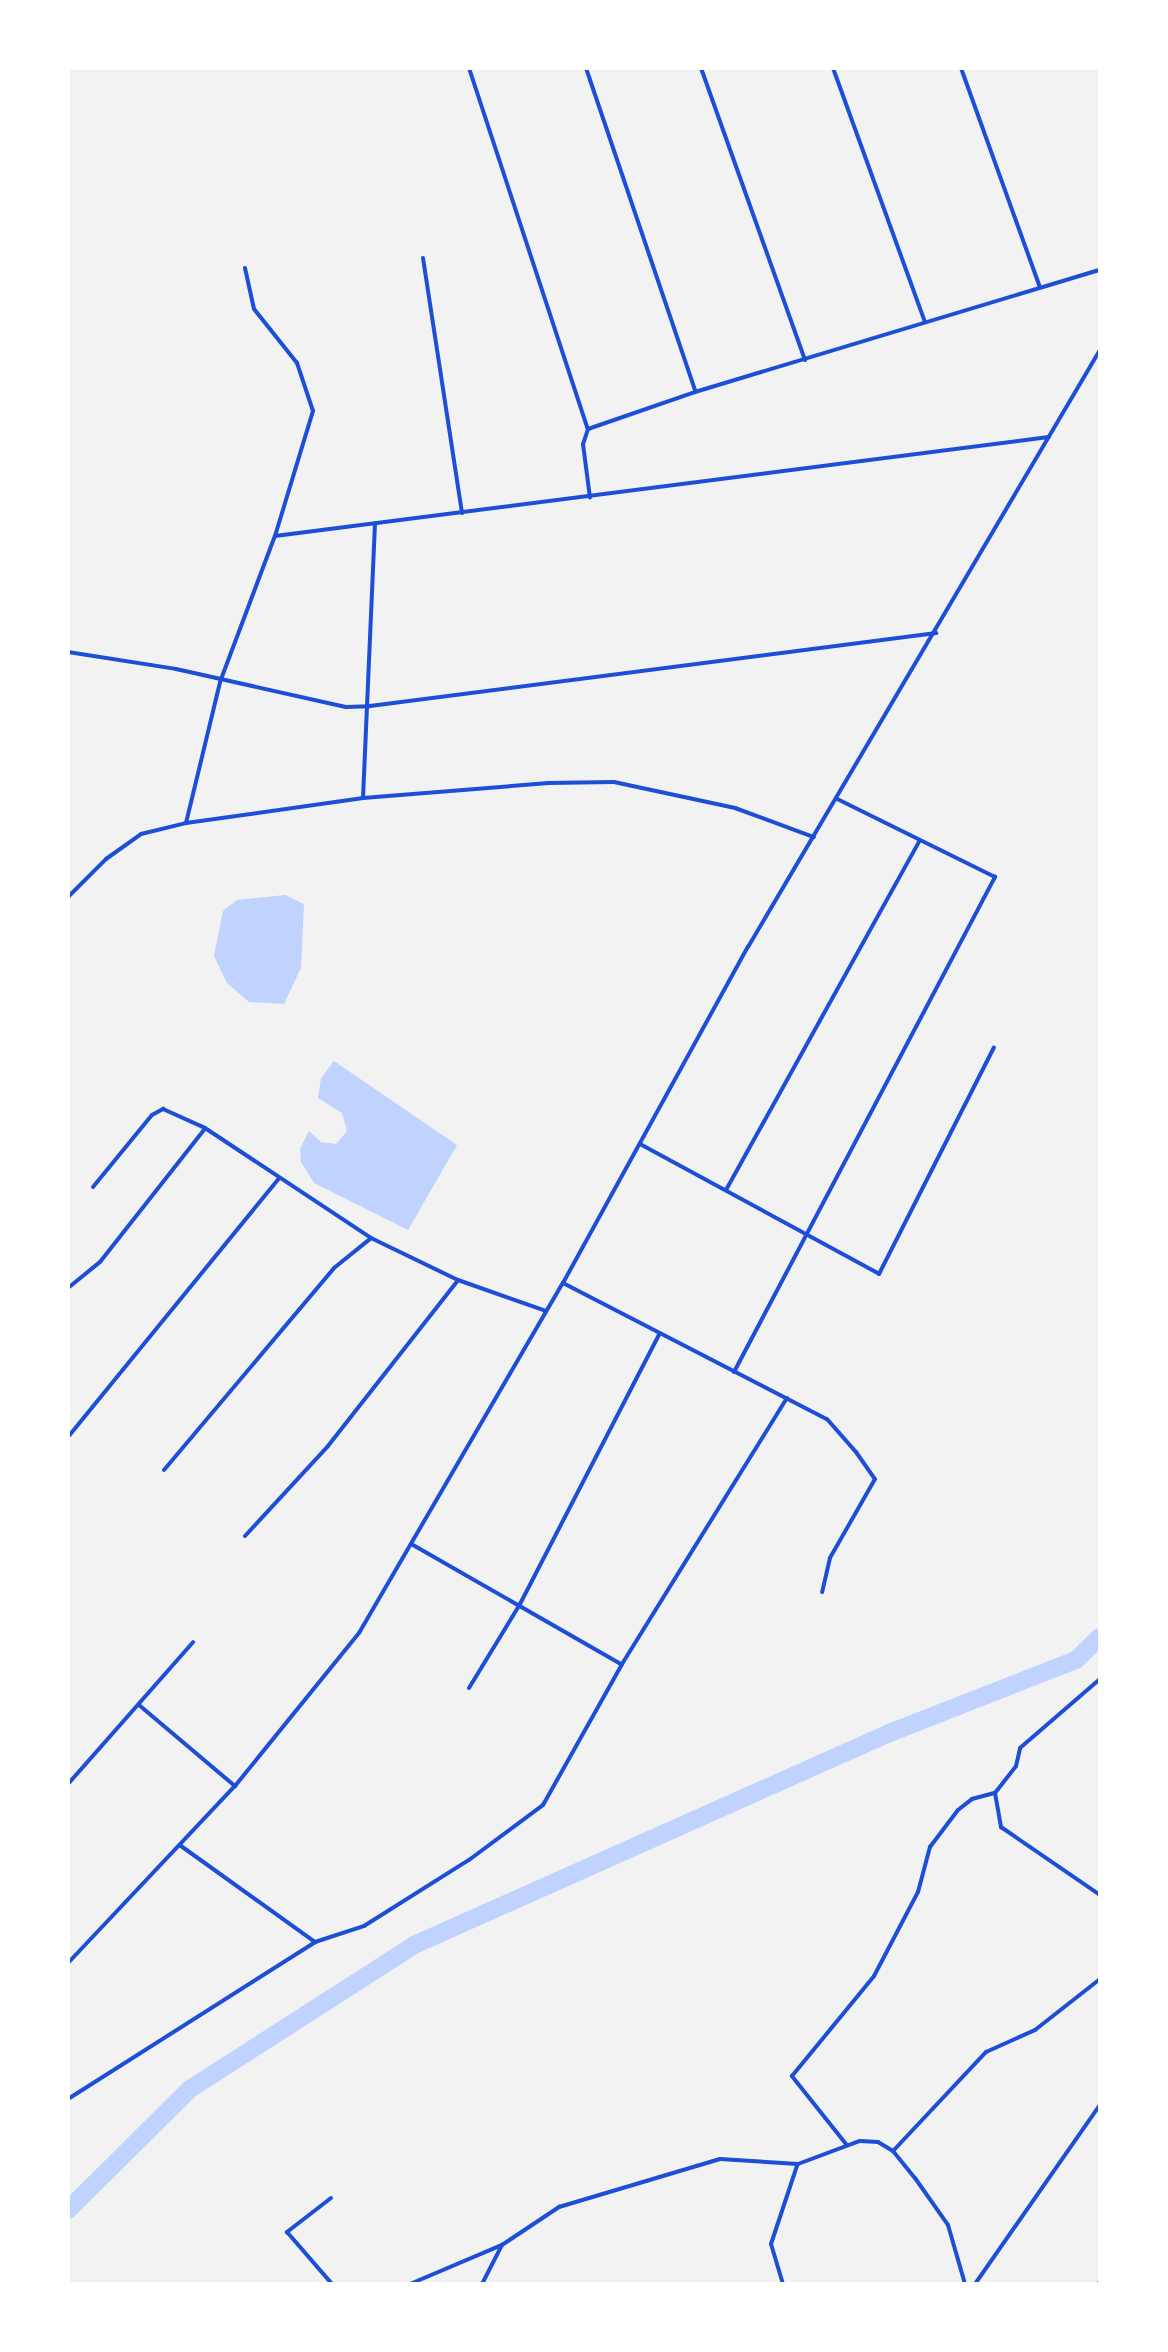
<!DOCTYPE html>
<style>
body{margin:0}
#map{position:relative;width:1168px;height:2352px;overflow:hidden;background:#f2f2f2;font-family:Helvetica,sans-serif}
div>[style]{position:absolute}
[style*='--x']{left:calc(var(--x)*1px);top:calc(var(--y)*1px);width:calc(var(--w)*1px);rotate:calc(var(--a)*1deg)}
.water>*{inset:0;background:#bfd3fe}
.river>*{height:18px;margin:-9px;padding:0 9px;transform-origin:9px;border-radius:9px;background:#bfd3fe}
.minor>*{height:4px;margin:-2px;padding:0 2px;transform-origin:2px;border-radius:2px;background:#1d4ed8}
span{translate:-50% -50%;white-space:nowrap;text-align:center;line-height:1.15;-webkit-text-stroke:9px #fff;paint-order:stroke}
.frame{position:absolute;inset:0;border:70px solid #fff;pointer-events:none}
</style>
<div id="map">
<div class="water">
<div style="clip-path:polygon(285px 895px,304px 904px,301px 968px,284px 1004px,249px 1002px,227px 983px,214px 956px,223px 911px,237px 900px)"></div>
<div style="clip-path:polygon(334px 1061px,457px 1145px,408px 1230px,314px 1183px,301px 1162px,300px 1149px,309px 1131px,321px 1142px,336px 1144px,347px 1131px,342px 1113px,318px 1098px,321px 1078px)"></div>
</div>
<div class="river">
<div style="--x:68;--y:2210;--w:172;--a:-44.8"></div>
<div style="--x:190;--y:2089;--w:266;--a:-32.7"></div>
<div style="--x:414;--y:1945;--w:518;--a:-24.04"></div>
<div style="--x:887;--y:1734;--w:203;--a:-21.4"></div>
<div style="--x:1076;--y:1660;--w:33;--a:-44"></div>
</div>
<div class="minor">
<div style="--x:469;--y:68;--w:380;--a:71.8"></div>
<div style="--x:588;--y:429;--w:16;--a:108"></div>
<div style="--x:583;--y:444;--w:54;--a:82.6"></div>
<div style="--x:586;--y:68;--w:340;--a:71.3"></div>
<div style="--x:701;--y:68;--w:310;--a:70.4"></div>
<div style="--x:833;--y:68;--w:270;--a:70.1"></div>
<div style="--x:961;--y:68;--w:233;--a:70.2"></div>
<div style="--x:423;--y:258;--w:258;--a:81.3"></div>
<div style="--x:588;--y:429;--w:113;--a:-19.1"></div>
<div style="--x:695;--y:392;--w:423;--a:-16.8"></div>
<div style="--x:275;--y:536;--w:780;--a:-7.29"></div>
<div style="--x:68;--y:652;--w:109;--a:8.9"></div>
<div style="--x:176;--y:669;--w:174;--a:12.6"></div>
<div style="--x:346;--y:707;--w:24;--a:-2"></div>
<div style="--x:370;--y:706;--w:571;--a:-7.35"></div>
<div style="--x:363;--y:798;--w:274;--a:-87.5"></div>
<div style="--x:186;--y:823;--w:145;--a:-76.4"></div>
<div style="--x:220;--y:682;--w:156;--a:-69.4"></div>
<div style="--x:275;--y:536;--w:131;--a:-73.1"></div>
<div style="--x:313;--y:411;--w:51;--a:-108.4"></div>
<div style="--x:297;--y:363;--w:69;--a:-128.5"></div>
<div style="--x:254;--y:309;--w:42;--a:-102.4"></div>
<div style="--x:68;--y:897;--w:54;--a:-45"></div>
<div style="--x:106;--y:859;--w:43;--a:-35.5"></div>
<div style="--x:141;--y:834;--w:46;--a:-13.7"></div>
<div style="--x:186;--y:823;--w:179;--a:-8"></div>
<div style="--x:363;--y:798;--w:186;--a:-4.6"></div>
<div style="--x:548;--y:783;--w:66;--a:-0.9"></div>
<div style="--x:614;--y:782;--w:124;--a:12.1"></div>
<div style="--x:735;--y:808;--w:84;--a:20.2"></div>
<div style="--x:640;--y:1144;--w:272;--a:28.5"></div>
<div style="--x:879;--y:1274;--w:254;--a:-63.1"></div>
<div style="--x:93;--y:1187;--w:93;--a:-50.7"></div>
<div style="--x:152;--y:1115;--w:13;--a:-29"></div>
<div style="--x:163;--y:1109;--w:46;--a:24.3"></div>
<div style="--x:205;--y:1128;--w:199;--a:33.5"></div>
<div style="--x:371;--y:1238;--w:97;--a:25.8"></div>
<div style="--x:458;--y:1280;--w:93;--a:19.4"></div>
<div style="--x:726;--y:1190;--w:398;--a:-61"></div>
<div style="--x:563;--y:1283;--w:297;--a:27.3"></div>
<div style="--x:827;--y:1419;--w:44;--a:48.7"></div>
<div style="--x:856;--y:1452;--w:33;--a:55"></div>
<div style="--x:875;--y:1479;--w:91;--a:119.7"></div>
<div style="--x:830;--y:1558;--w:35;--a:103"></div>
<div style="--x:68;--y:1288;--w:41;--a:-39.1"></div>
<div style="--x:100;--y:1262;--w:168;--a:-51.8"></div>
<div style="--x:734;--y:1372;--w:560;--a:-62.2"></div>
<div style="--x:995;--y:877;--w:176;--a:-153.7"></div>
<div style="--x:68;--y:1437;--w:334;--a:-50.8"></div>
<div style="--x:164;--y:1470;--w:264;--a:-49.9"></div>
<div style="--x:334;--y:1268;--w:46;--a:-38.9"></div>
<div style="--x:245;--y:1536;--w:122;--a:-47.3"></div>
<div style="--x:328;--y:1446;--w:211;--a:-51.9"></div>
<div style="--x:413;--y:1545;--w:240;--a:29.8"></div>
<div style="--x:469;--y:1688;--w:98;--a:-58.7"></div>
<div style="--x:520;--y:1604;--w:303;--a:-62.7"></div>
<div style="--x:139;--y:1705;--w:126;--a:40.2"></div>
<div style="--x:68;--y:1784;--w:189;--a:-48.6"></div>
<div style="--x:995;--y:1793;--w:34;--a:-52"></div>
<div style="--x:1016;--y:1766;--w:18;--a:-77"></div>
<div style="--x:1020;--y:1748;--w:106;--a:-40.8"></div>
<div style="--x:181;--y:1846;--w:165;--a:35.6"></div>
<div style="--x:68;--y:1963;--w:243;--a:-46.7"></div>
<div style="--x:235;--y:1786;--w:197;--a:-51"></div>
<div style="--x:359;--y:1633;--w:405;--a:-59.8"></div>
<div style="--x:563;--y:1283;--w:384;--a:-61.2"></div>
<div style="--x:748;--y:947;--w:693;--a:-59.48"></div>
<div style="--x:68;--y:2099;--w:293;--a:-32.4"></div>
<div style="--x:315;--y:1942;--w:52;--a:-18.1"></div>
<div style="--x:364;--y:1926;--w:124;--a:-32.2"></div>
<div style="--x:469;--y:1860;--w:92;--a:-36.6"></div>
<div style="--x:543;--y:1805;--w:162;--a:-60.7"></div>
<div style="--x:622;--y:1664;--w:313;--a:-58.2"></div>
<div style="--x:846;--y:2144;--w:87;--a:-128.5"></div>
<div style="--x:792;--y:2076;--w:129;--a:-50.6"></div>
<div style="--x:874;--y:1976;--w:95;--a:-62.4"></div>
<div style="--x:918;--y:1892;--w:47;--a:-75.1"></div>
<div style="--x:930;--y:1847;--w:46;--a:-52.9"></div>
<div style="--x:958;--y:1810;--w:18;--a:-38"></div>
<div style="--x:972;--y:1799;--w:24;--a:-15"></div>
<div style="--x:995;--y:1793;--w:35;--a:80"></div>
<div style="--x:1001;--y:1827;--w:120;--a:34.5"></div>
<div style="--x:893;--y:2151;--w:136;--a:-46.8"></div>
<div style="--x:986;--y:2052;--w:54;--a:-24.2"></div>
<div style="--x:1035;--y:2030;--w:83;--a:-38.1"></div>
<div style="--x:331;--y:2198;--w:56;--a:142.3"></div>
<div style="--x:287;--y:2232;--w:69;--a:49.1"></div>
<div style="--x:410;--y:2284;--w:100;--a:-23"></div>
<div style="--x:502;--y:2245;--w:69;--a:-33.7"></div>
<div style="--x:559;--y:2207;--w:168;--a:-16.6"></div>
<div style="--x:720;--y:2159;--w:78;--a:3.7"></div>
<div style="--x:798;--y:2164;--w:66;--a:-20.4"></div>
<div style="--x:860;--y:2141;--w:18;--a:3"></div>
<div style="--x:878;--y:2142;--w:17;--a:31"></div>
<div style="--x:893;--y:2151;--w:35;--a:51"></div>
<div style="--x:915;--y:2178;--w:57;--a:54.9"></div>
<div style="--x:948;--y:2225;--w:61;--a:73.9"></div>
<div style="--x:482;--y:2284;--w:44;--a:-62.9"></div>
<div style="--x:783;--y:2284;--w:42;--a:-106.7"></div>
<div style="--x:771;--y:2244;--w:82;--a:-71.6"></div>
<div style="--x:975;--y:2284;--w:218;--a:-55.1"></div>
<div style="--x:1098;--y:2284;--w:4;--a:-56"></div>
</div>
<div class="frame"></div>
</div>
